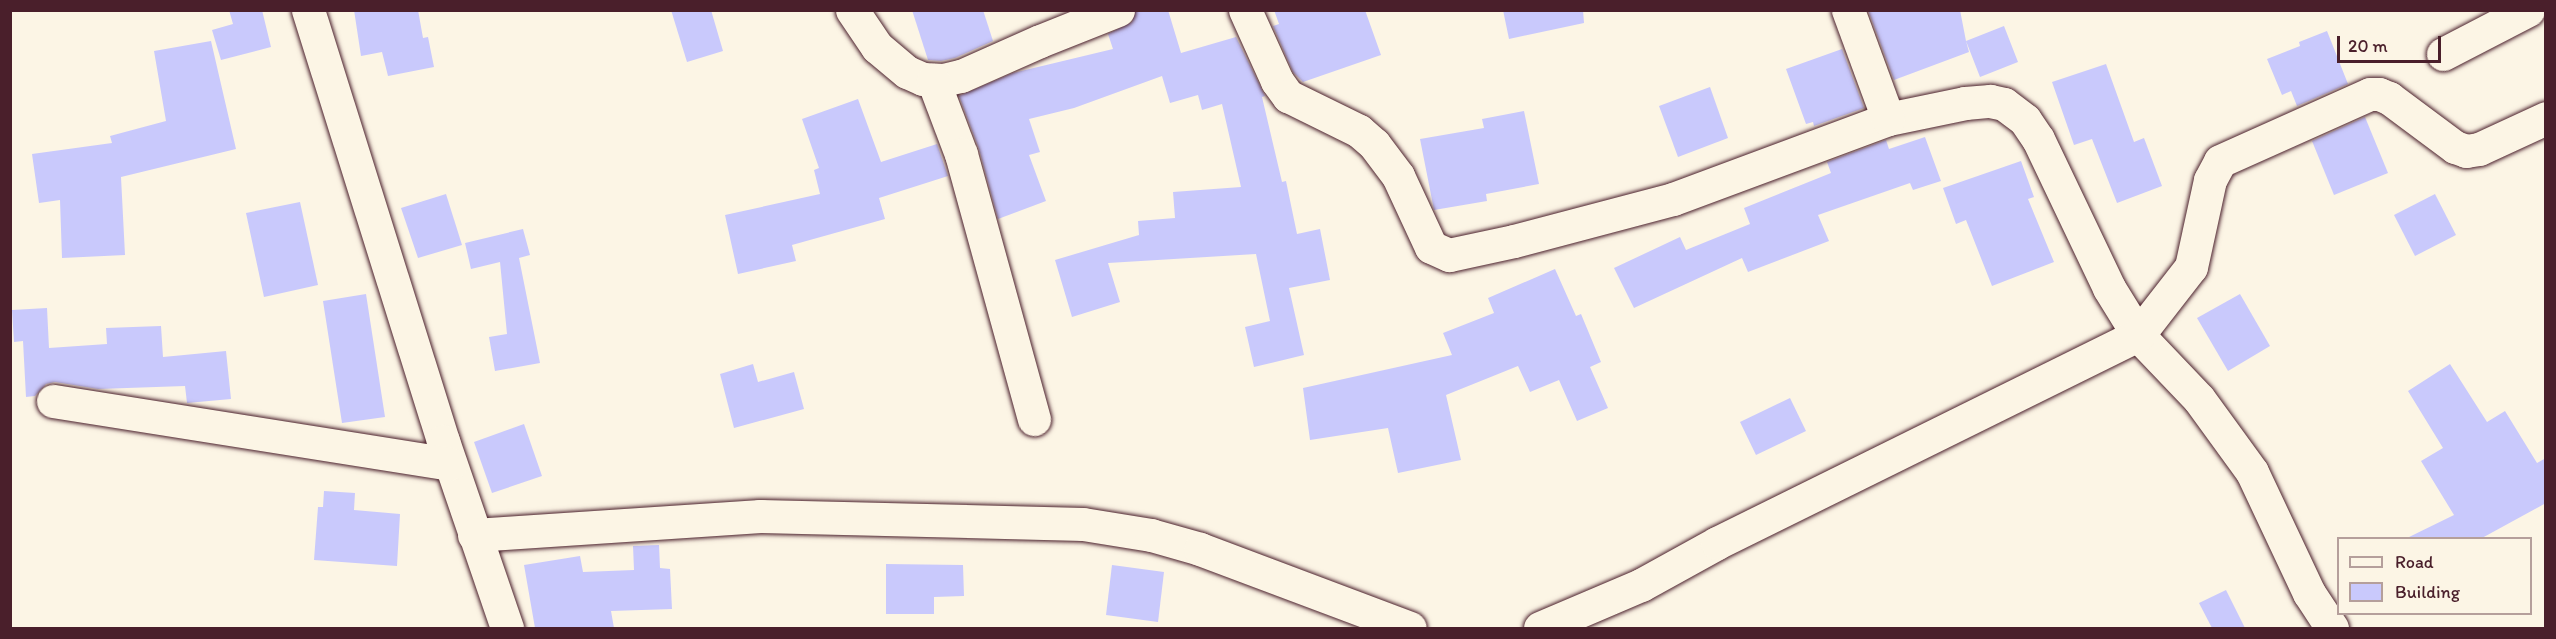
<!DOCTYPE html>
<style>
body{margin:0}
#map{position:relative;width:2556px;height:639px;overflow:hidden;background:#fcf5e5;font-family:Itim,sans-serif}
div>[style]{position:absolute}
[style*='--x']{left:calc(var(--x)*1px);top:calc(var(--y)*1px);width:calc(var(--w)*1px);rotate:calc(var(--a)*1deg)}
.building>*{inset:0;background:#c9c9fc}
.roads{filter:drop-shadow(0 0 2px #4a1f2b) drop-shadow(0 0 2px #4a1f2b)}
.minor>*{height:33px;margin:-16.5px;padding:0 16.5px;transform-origin:16.5px;border-radius:16.5px;background:#fcf5e5}
span{translate:-50% -50%;white-space:nowrap;text-align:center;line-height:1.15;-webkit-text-stroke:6px #fcf5e5;paint-order:stroke}
.frame{position:absolute;inset:0;border:12px solid #4a1f2b;pointer-events:none}
.legend{position:absolute;left:2337px;top:537px;width:195px;height:78px;box-sizing:border-box;background:#fcf5e5;border:2px solid #b59f9b;margin:0;padding:8px 10px;list-style:none;font-size:18px;color:#4a1f2b}
.legend li{display:flex;align-items:center;gap:12px;height:30px}
.legend b{width:30px;border:2px solid #b59f9b}
.scale{position:absolute;left:2337px;top:36px;width:104px;height:27px;box-sizing:border-box;border:3px solid #4a1f2b;border-top:0;padding-left:8px;font-size:18px;line-height:21px;white-space:nowrap;color:#4a1f2b;-webkit-text-stroke:4px #fcf5e5;paint-order:stroke}
</style>
<div id="map">
<div class="building">
<div style="clip-path:polygon(229px 10px,262px 10px,271px 47px,221px 60px,212px 30px,233px 24px)"></div>
<div style="clip-path:polygon(354px 10px,418px 10px,423px 38px,428px 37px,434px 67px,388px 76px,382px 52px,361px 56px)"></div>
<div style="clip-path:polygon(671px 10px,711px 10px,723px 51px,687px 62px)"></div>
<div style="clip-path:polygon(912px 10px,983px 10px,993px 41px,955px 58px,941px 61px,928px 60px)"></div>
<div style="clip-path:polygon(1136px 10px,1168px 10px,1181px 53px,1236px 37px,1265px 96px,1262px 97px,1282px 182px,1286px 181px,1297px 234px,1320px 229px,1330px 280px,1289px 288px,1304px 355px,1254px 367px,1245px 327px,1270px 321px,1256px 254px,1108px 263px,1120px 302px,1072px 317px,1055px 260px,1139px 235px,1138px 221px,1175px 218px,1173px 192px,1241px 187px,1222px 104px,1202px 110px,1198px 95px,1170px 103px,1162px 76px,1074px 108px,1029px 119px,1040px 152px,1029px 155px,1046px 201px,998px 219px,979px 149px,959px 96px,1013px 73px,1113px 49px,1108px 34px,1132px 22px)"></div>
<div style="clip-path:polygon(1274px 10px,1365px 10px,1381px 55px,1303px 82px,1293px 72px,1273px 26px,1279px 24px)"></div>
<div style="clip-path:polygon(1503px 10px,1583px 10px,1584px 23px,1509px 39px)"></div>
<div style="clip-path:polygon(1868px 10px,1960px 10px,1966px 41px,2004px 26px,2018px 62px,1980px 77px,1966px 41px,1969px 52px,1894px 80px)"></div>
<div style="clip-path:polygon(2327px 31px,2348px 84px,2297px 106px,2291px 91px,2282px 95px,2267px 59px,2300px 46px,2299px 42px)"></div>
<div style="clip-path:polygon(211px 41px,236px 149px,121px 177px,125px 255px,62px 258px,60px 200px,39px 203px,32px 154px,112px 143px,110px 136px,166px 121px,154px 51px)"></div>
<div style="clip-path:polygon(1842px 49px,1864px 108px,1814px 126px,1813px 122px,1806px 124px,1786px 69px)"></div>
<div style="clip-path:polygon(2106px 64px,2134px 142px,2144px 138px,2162px 186px,2117px 203px,2092px 139px,2074px 145px,2052px 82px)"></div>
<div style="clip-path:polygon(1710px 87px,1728px 138px,1678px 157px,1659px 106px)"></div>
<div style="clip-path:polygon(858px 99px,881px 162px,937px 144px,948px 176px,879px 198px,885px 219px,792px 245px,796px 261px,738px 274px,725px 215px,820px 194px,814px 170px,819px 168px,802px 119px)"></div>
<div style="clip-path:polygon(1524px 111px,1539px 184px,1486px 194px,1487px 201px,1434px 210px,1420px 139px,1484px 128px,1482px 119px)"></div>
<div style="clip-path:polygon(2365px 117px,2388px 173px,2334px 195px,2312px 141px)"></div>
<div style="clip-path:polygon(1925px 137px,1941px 181px,1913px 190px,1910px 183px,1818px 215px,1829px 241px,1748px 272px,1742px 258px,1634px 308px,1614px 268px,1680px 237px,1686px 250px,1750px 224px,1744px 208px,1831px 173px,1827px 162px,1886px 140px,1889px 149px)"></div>
<div style="clip-path:polygon(2021px 161px,2034px 197px,2028px 199px,2054px 262px,1992px 286px,1966px 220px,1956px 224px,1943px 188px)"></div>
<div style="clip-path:polygon(446px 194px,462px 245px,418px 258px,401px 208px)"></div>
<div style="clip-path:polygon(2435px 194px,2456px 235px,2415px 256px,2394px 215px)"></div>
<div style="clip-path:polygon(300px 202px,318px 285px,264px 297px,246px 213px)"></div>
<div style="clip-path:polygon(523px 229px,530px 255px,519px 258px,540px 363px,495px 371px,489px 337px,507px 334px,500px 262px,471px 269px,465px 243px)"></div>
<div style="clip-path:polygon(1555px 269px,1576px 316px,1581px 314px,1601px 362px,1590px 367px,1608px 408px,1577px 421px,1559px 380px,1530px 392px,1518px 366px,1446px 395px,1461px 460px,1398px 473px,1388px 428px,1310px 440px,1303px 388px,1452px 355px,1443px 333px,1494px 313px,1488px 298px)"></div>
<div style="clip-path:polygon(366px 294px,385px 417px,342px 423px,323px 301px)"></div>
<div style="clip-path:polygon(2240px 294px,2270px 346px,2228px 371px,2197px 318px)"></div>
<div style="clip-path:polygon(47px 308px,49px 348px,107px 344px,106px 328px,161px 326px,163px 357px,226px 351px,231px 399px,187px 403px,185px 386px,98px 389px,55px 382px,46px 384px,35px 396px,26px 397px,23px 341px,14px 342px,12px 310px)"></div>
<div style="clip-path:polygon(753px 364px,758px 382px,794px 372px,804px 409px,734px 428px,720px 374px)"></div>
<div style="clip-path:polygon(2450px 364px,2487px 422px,2505px 411px,2537px 463px,2546px 458px,2546px 503px,2482px 538px,2407px 538px,2454px 515px,2421px 461px,2443px 448px,2408px 391px)"></div>
<div style="clip-path:polygon(1790px 398px,1806px 431px,1756px 455px,1740px 422px)"></div>
<div style="clip-path:polygon(524px 424px,542px 476px,492px 493px,474px 442px)"></div>
<div style="clip-path:polygon(324px 491px,355px 493px,354px 510px,400px 514px,397px 566px,314px 560px,318px 507px,323px 507px)"></div>
<div style="clip-path:polygon(659px 545px,660px 568px,670px 569px,672px 609px,611px 611px,614px 628px,535px 628px,524px 565px,580px 556px,583px 572px,634px 570px,633px 546px)"></div>
<div style="clip-path:polygon(886px 564px,963px 565px,964px 596px,934px 597px,934px 614px,886px 614px)"></div>
<div style="clip-path:polygon(1112px 565px,1164px 572px,1158px 622px,1106px 615px)"></div>
<div style="clip-path:polygon(2226px 590px,2245px 628px,2212px 628px,2199px 603px)"></div>
</div>
<div class="roads">
<div class="minor">
<div style="--x:308;--y:10;--w:452;--a:72.6"></div>
<div style="--x:443;--y:441;--w:198;--a:71.1"></div>
<div style="--x:852;--y:10;--w:45;--a:56"></div>
<div style="--x:877;--y:47;--w:39;--a:40"></div>
<div style="--x:907;--y:72;--w:17;--a:24"></div>
<div style="--x:923;--y:79;--w:20;--a:3"></div>
<div style="--x:943;--y:80;--w:18;--a:-13"></div>
<div style="--x:961;--y:76;--w:86;--a:-23.9"></div>
<div style="--x:1040;--y:41;--w:84;--a:-21.7"></div>
<div style="--x:1245;--y:10;--w:78;--a:65.7"></div>
<div style="--x:1277;--y:81;--w:19;--a:54"></div>
<div style="--x:1288;--y:96;--w:79;--a:26.2"></div>
<div style="--x:1359;--y:131;--w:20;--a:41"></div>
<div style="--x:1374;--y:144;--w:40;--a:53"></div>
<div style="--x:1398;--y:176;--w:78;--a:65.1"></div>
<div style="--x:1431;--y:247;--w:20;--a:24"></div>
<div style="--x:1449;--y:255;--w:66;--a:-12.2"></div>
<div style="--x:1514;--y:241;--w:164;--a:-14.8"></div>
<div style="--x:1673;--y:199;--w:229;--a:-20.4"></div>
<div style="--x:1888;--y:119;--w:79;--a:-11.7"></div>
<div style="--x:1965;--y:103;--w:25;--a:-5"></div>
<div style="--x:1990;--y:101;--w:14;--a:12"></div>
<div style="--x:2004;--y:104;--w:26;--a:37"></div>
<div style="--x:2025;--y:120;--w:23;--a:56"></div>
<div style="--x:2038;--y:139;--w:165;--a:64.5"></div>
<div style="--x:2109;--y:288;--w:55;--a:58.3"></div>
<div style="--x:2138;--y:335;--w:88;--a:46.4"></div>
<div style="--x:2199;--y:399;--w:90;--a:54"></div>
<div style="--x:2252;--y:472;--w:134;--a:64.8"></div>
<div style="--x:2309;--y:593;--w:42;--a:56.7"></div>
<div style="--x:1848;--y:10;--w:116;--a:69.8"></div>
<div style="--x:2443;--y:54;--w:96;--a:-27.4"></div>
<div style="--x:933;--y:80;--w:79;--a:69.3"></div>
<div style="--x:961;--y:154;--w:275;--a:74.6"></div>
<div style="--x:53;--y:401;--w:402;--a:9"></div>
<div style="--x:474;--y:535;--w:287;--a:-3.8"></div>
<div style="--x:760;--y:516;--w:323;--a:1.4"></div>
<div style="--x:1083;--y:524;--w:69;--a:9.2"></div>
<div style="--x:1151;--y:535;--w:51;--a:15.9"></div>
<div style="--x:1200;--y:549;--w:224;--a:20.6"></div>
<div style="--x:1540;--y:628;--w:110;--a:-23.1"></div>
<div style="--x:1641;--y:585;--w:87;--a:-28.9"></div>
<div style="--x:1717;--y:543;--w:470;--a:-26.3"></div>
<div style="--x:2138;--y:335;--w:86;--a:-52.1"></div>
<div style="--x:2191;--y:267;--w:89;--a:-77.7"></div>
<div style="--x:2210;--y:180;--w:21;--a:-62"></div>
<div style="--x:2220;--y:161;--w:164;--a:-24.1"></div>
<div style="--x:2370;--y:94;--w:9;--a:0"></div>
<div style="--x:2379;--y:94;--w:11;--a:22"></div>
<div style="--x:2389;--y:98;--w:82;--a:36.6"></div>
<div style="--x:2455;--y:147;--w:12;--a:20"></div>
<div style="--x:2466;--y:151;--w:13;--a:-9"></div>
<div style="--x:2479;--y:149;--w:74;--a:-24.8"></div>
</div>
</div>
<div class="frame"></div>
<ul class="legend">
<li><b style="height:8px;background:#fcf5e5"></b>Road</li>
<li><b style="height:16px;background:#c9c9fc"></b>Building</li>
</ul>
<div class="scale">20 m</div>
</div>
